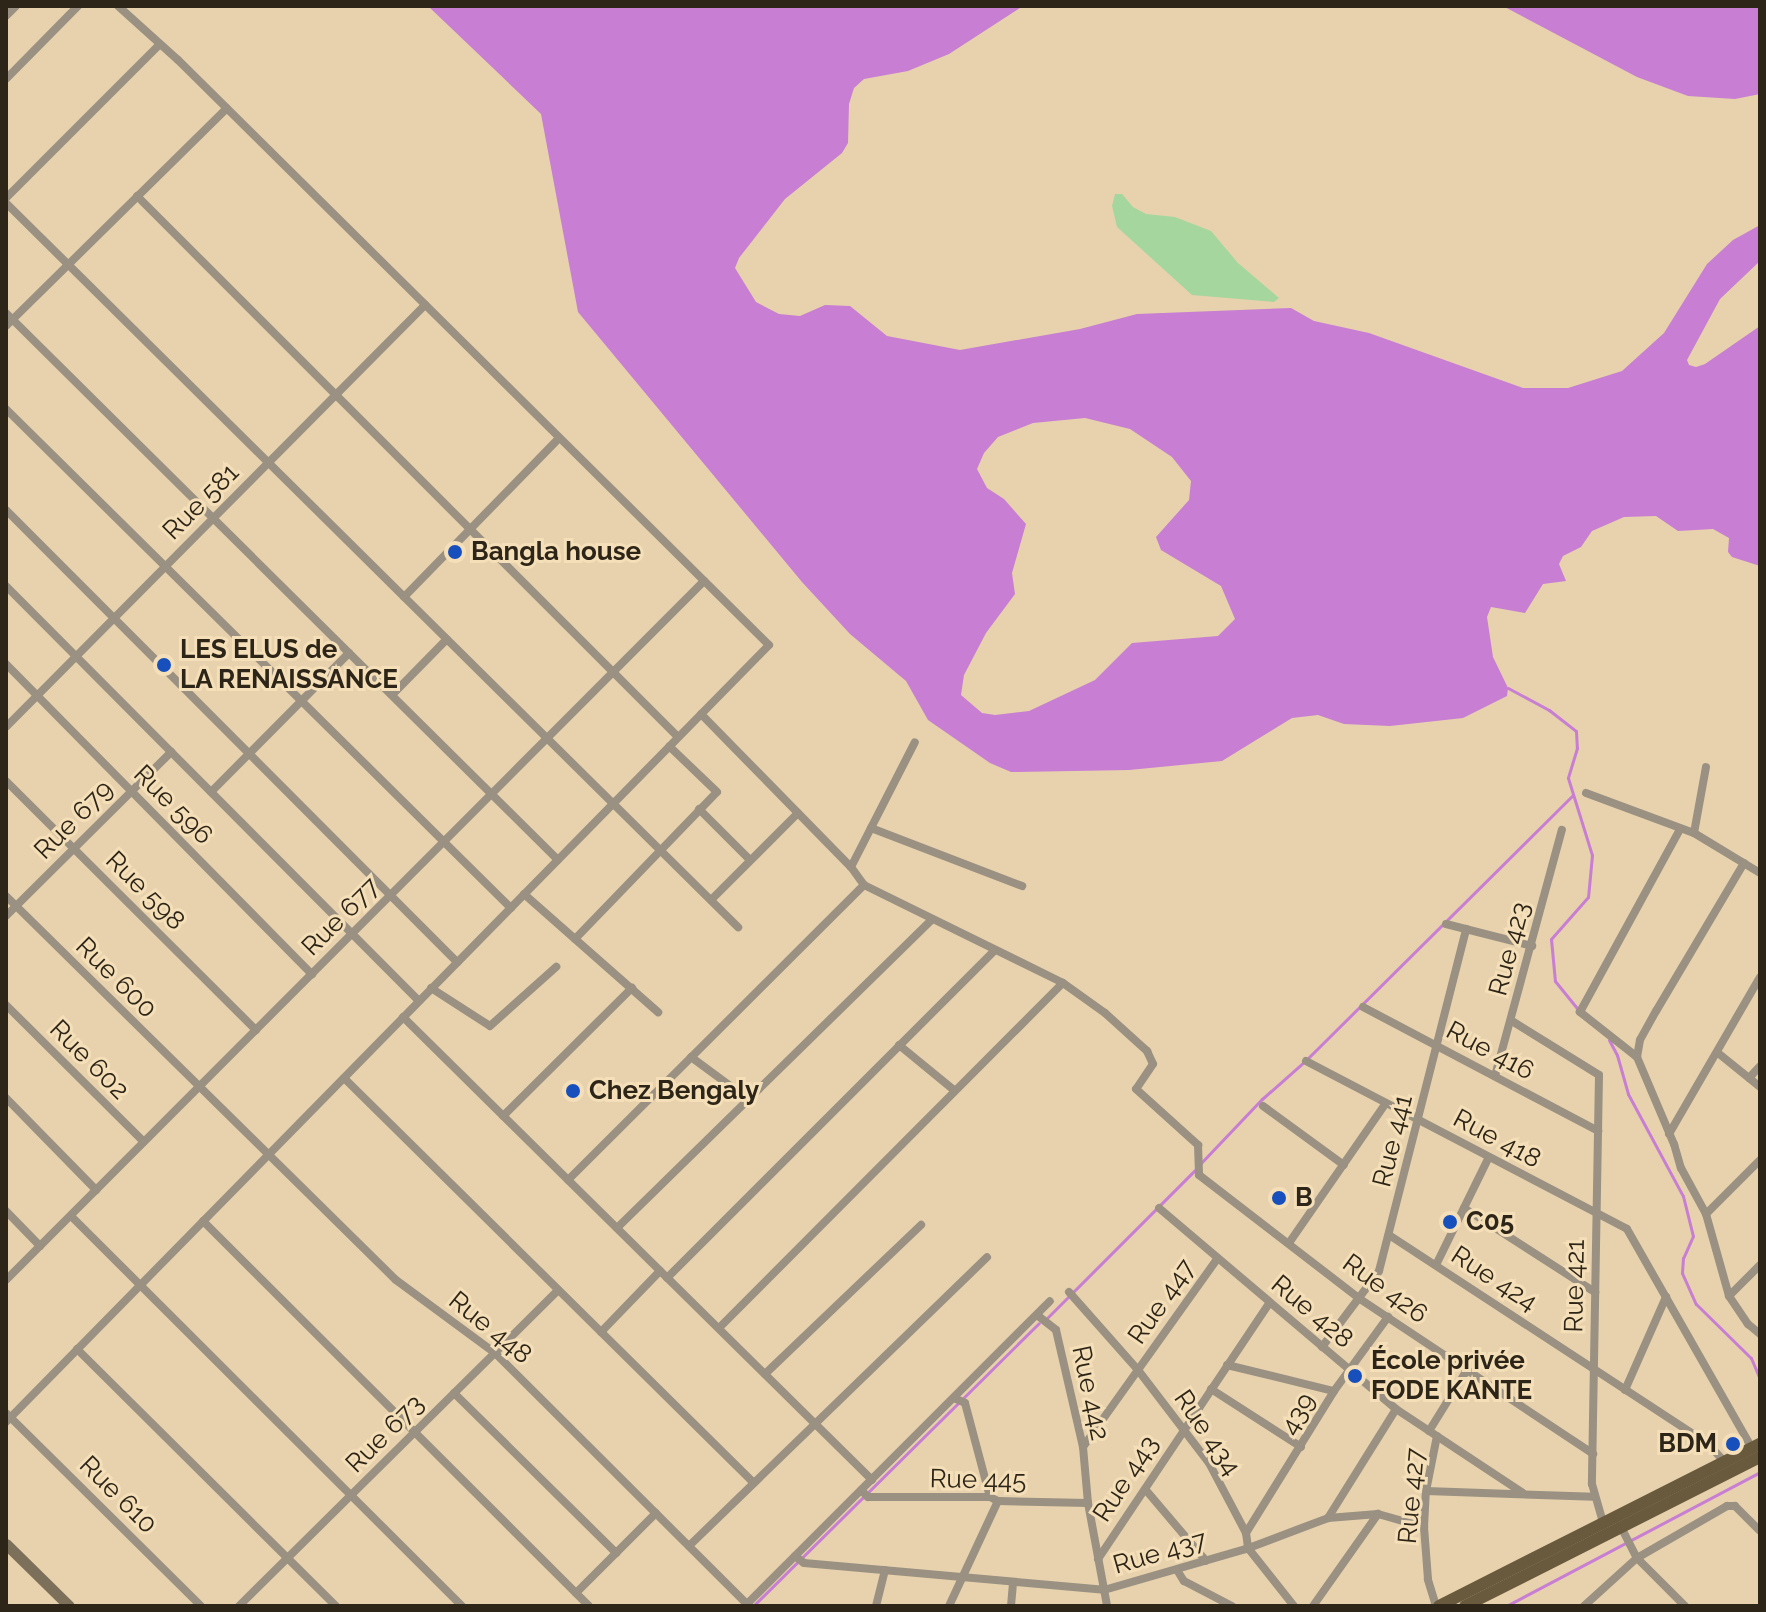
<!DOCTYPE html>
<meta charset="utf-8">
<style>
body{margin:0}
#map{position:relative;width:1766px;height:1612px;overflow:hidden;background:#e7d2ad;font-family:Raleway,sans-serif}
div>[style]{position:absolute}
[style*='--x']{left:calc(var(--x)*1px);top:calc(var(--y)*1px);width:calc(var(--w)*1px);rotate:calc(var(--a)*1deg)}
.green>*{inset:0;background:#a5d69e}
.water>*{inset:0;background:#c77ed3}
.stream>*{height:3px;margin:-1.5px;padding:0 1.5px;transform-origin:1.5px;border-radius:1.5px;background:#c77ed3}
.street>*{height:8px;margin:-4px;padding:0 4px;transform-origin:4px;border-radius:4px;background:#9a9182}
.secondary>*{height:11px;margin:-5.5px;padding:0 5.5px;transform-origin:5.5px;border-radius:5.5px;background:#7d705a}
.primary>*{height:12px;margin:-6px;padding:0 6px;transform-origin:6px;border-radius:6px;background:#69593d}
.dots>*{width:22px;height:22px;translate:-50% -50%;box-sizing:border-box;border:4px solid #f4dfb9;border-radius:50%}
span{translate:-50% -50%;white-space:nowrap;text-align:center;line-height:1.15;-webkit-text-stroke:6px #f4dfb9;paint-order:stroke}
.street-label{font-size:26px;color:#2d2517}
.poi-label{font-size:26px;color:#2d2517;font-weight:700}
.left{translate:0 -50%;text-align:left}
.right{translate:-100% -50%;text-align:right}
.frame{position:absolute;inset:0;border:8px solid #2d2517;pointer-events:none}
</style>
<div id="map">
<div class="green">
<div style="clip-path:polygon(1115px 194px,1122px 194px,1133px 207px,1146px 214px,1175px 217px,1211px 231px,1238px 263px,1279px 298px,1274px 302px,1192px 295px,1117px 227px,1112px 206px)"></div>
</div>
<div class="water">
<div style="clip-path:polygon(evenodd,428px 6px,1023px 6px,949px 54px,908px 71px,864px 79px,854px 88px,849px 104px,848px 143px,842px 153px,785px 199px,739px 258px,735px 268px,756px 302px,779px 314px,800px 316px,825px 305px,850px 306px,887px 336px,960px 350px,1080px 329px,1137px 314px,1291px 308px,1314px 321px,1369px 333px,1523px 388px,1568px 388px,1622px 371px,1664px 333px,1707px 264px,1733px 240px,1760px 225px,1760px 261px,1720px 299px,1687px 360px,1689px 365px,1696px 367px,1705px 364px,1760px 326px,1760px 566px,1732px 557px,1728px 552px,1729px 538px,1713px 529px,1678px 531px,1656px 516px,1624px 517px,1592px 531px,1581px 547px,1563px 556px,1559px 564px,1566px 581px,1543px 584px,1525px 613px,1491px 607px,1487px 617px,1493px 657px,1508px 688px,1507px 696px,1463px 718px,1390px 726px,1344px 724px,1318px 715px,1292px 718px,1222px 761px,1129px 770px,1011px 772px,990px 763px,928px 720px,906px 681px,850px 634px,802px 582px,578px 312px,541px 114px,428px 6px,1085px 418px,1130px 429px,1172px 457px,1191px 481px,1189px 500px,1156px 537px,1161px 550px,1221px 586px,1235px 619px,1218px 636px,1132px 643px,1095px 680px,1029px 711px,995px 715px,982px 713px,961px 695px,964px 675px,986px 633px,1015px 594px,1012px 573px,1026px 524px,1004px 499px,987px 488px,977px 469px,984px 453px,998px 437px,1033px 423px,1085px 418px)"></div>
<div style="clip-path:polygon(1503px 6px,1760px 6px,1760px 94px,1735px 99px,1688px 96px,1637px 77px)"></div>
</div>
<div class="stream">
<div style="--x:1508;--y:688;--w:47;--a:28.2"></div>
<div style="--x:1549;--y:710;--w:34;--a:38"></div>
<div style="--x:1576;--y:731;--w:17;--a:87"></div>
<div style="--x:1577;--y:748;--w:31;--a:107"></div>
<div style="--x:1568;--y:778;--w:81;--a:72.7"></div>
<div style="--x:1592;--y:855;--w:42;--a:95.4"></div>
<div style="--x:1588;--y:897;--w:56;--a:131.4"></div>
<div style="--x:1551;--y:939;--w:42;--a:84.6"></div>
<div style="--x:1555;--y:981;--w:36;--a:51"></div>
<div style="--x:1609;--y:1040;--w:17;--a:62"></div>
<div style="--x:1617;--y:1055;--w:41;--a:74.2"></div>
<div style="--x:1628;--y:1094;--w:116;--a:61.7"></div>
<div style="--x:1683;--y:1196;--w:41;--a:76"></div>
<div style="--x:1693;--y:1236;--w:24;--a:114"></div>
<div style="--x:1683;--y:1258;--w:15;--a:94"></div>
<div style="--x:1682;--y:1273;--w:34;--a:66"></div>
<div style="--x:1696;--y:1304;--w:77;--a:44.5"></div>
<div style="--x:1751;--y:1358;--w:23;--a:67"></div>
<div style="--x:1200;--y:1164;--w:90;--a:-46.4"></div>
<div style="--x:1262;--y:1099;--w:56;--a:-41.4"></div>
<div style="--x:1304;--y:1062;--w:379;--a:-44.8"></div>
<div style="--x:1048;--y:1317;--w:208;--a:-45"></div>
<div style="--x:753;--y:1606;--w:402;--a:-44.7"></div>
<div style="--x:1506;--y:1606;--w:287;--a:-27.8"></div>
</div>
<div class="street">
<div style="--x:6;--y:16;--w:14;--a:-45"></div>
<div style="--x:6;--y:79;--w:103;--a:-45.4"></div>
<div style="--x:137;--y:196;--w:765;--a:45"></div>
<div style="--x:6;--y:198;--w:216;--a:-45"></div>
<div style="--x:6;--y:203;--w:1030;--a:44.69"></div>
<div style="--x:6;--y:313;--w:777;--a:44.74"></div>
<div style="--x:6;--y:326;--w:310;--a:-44.6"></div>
<div style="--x:6;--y:409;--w:710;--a:44.66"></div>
<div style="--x:6;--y:510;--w:639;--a:45.06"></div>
<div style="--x:6;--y:586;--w:585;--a:45.14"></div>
<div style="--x:404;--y:597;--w:222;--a:-45.7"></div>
<div style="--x:6;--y:664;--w:436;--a:45.4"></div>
<div style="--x:392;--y:695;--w:78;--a:-45.5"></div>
<div style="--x:701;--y:714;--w:214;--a:45.6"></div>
<div style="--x:851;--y:867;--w:22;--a:54"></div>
<div style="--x:864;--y:885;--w:222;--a:26.2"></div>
<div style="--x:1063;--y:983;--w:52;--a:35.5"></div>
<div style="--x:1105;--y:1013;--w:57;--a:42.1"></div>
<div style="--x:1147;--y:1051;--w:14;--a:65"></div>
<div style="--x:1153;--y:1064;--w:30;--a:124"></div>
<div style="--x:1136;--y:1089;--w:84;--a:42.1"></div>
<div style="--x:1198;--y:1145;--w:30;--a:88"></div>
<div style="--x:1199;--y:1175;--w:203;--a:37.6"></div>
<div style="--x:1360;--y:1299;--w:280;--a:33.6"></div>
<div style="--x:6;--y:727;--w:595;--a:-45.2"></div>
<div style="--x:6;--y:781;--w:353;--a:44.9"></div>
<div style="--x:211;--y:792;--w:196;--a:-45.2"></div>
<div style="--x:1586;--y:793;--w:115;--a:20.3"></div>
<div style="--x:1694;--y:833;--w:77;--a:31.2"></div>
<div style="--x:699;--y:809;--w:72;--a:45"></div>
<div style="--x:871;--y:828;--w:162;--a:21"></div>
<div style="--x:1694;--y:833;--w:67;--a:-79.7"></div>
<div style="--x:1744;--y:863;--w:172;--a:120.7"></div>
<div style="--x:1656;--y:1011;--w:33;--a:119"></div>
<div style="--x:1640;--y:1040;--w:17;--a:100"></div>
<div style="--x:1637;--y:1057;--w:95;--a:67"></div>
<div style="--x:1674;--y:1144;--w:25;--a:74"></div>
<div style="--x:1681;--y:1168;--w:52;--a:61.5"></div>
<div style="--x:1706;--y:1214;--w:85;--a:74.3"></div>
<div style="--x:1729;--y:1296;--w:34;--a:56"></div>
<div style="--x:1748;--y:1324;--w:16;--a:40"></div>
<div style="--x:851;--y:867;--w:140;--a:-62.9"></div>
<div style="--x:524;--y:894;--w:179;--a:41.4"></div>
<div style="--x:6;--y:896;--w:547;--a:44.56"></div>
<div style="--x:396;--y:1280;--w:123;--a:36.4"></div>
<div style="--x:495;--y:1353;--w:359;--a:44.9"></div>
<div style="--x:711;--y:900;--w:123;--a:-45"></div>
<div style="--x:6;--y:916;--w:233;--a:-44.8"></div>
<div style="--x:1446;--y:924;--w:89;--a:14.3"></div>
<div style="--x:575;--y:939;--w:204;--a:-46"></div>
<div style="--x:717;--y:792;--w:66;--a:-136.2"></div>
<div style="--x:431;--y:988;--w:70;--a:32.8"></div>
<div style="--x:490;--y:1026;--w:89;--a:-41.8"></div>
<div style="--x:6;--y:1005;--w:194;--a:44.8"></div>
<div style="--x:1363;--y:1007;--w:266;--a:27.8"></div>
<div style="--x:403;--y:1017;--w:659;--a:44.63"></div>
<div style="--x:1512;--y:1021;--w:102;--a:31.8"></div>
<div style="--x:1599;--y:1075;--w:409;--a:91"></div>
<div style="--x:1592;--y:1484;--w:40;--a:74"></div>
<div style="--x:899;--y:1045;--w:72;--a:39.4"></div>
<div style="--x:1718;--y:1053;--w:54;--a:39"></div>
<div style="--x:691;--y:1057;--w:71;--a:36.4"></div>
<div style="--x:1637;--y:1057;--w:73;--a:-141.7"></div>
<div style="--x:1580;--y:1012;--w:209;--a:-61.3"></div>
<div style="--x:1306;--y:1061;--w:362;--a:27.6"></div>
<div style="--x:1627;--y:1229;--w:252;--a:60.3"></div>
<div style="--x:1495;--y:1076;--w:255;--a:-74.8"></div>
<div style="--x:344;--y:1078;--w:576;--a:44.65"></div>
<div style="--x:1749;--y:1078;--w:16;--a:-47"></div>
<div style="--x:6;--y:1098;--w:129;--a:45.6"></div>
<div style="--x:1263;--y:1106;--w:100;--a:36.1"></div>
<div style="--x:503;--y:1116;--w:182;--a:-44.8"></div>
<div style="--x:1669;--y:1134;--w:181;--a:-59.9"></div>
<div style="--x:568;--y:1180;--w:418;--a:-44.9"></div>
<div style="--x:1159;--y:1208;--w:311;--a:40.3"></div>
<div style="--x:1396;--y:1409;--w:152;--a:33.5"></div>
<div style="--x:1464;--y:1208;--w:156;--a:32.7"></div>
<div style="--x:6;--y:1211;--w:49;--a:45.8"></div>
<div style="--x:1706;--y:1214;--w:76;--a:-45"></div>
<div style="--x:71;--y:1216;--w:552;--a:44.93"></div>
<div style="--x:203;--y:1221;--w:545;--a:44.93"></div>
<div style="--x:617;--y:1228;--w:441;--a:-44.4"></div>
<div style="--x:1389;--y:1235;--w:381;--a:33.2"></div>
<div style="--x:1708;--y:1444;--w:26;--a:47"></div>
<div style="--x:1289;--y:1243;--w:170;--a:-55.3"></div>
<div style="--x:1436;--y:1265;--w:120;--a:-63.9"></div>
<div style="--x:667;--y:1278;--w:462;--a:-45"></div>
<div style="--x:6;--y:1280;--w:988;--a:-45.04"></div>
<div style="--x:1069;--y:1292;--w:104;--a:48.5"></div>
<div style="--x:1138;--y:1370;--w:117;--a:52.6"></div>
<div style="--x:1209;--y:1463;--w:79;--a:62.1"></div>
<div style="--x:1246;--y:1533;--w:15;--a:82"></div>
<div style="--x:1248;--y:1548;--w:74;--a:51.6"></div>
<div style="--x:1729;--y:1296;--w:44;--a:-45"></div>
<div style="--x:1037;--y:1315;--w:24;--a:38"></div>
<div style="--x:1056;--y:1330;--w:120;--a:77"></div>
<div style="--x:1083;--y:1447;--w:56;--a:84.9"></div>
<div style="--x:1088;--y:1503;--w:105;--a:79.5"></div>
<div style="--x:719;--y:1328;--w:487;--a:-45.1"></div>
<div style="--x:601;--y:1332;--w:85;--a:-46"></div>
<div style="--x:1322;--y:1347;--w:95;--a:-53.1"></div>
<div style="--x:1379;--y:1271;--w:353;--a:-75.7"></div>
<div style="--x:77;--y:1349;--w:365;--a:44.8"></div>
<div style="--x:1227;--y:1365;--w:110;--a:13.7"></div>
<div style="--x:765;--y:1374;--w:216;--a:-43.7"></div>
<div style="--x:1211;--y:1389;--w:107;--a:32.8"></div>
<div style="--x:1625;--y:1390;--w:102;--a:-66.2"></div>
<div style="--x:454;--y:1393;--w:228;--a:44.6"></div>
<div style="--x:954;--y:1398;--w:12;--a:24"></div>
<div style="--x:965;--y:1403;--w:97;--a:75.1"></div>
<div style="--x:6;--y:1413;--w:274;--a:44.7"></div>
<div style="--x:6;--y:1422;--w:1089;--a:-45.52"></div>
<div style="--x:769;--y:645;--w:832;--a:-135.29"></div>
<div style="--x:178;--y:60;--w:81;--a:-138"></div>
<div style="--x:1429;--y:1431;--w:72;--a:-58.1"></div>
<div style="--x:1083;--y:1447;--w:232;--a:-54.5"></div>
<div style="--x:1145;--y:1489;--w:94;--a:49.7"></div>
<div style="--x:861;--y:1490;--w:10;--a:45"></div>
<div style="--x:868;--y:1497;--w:122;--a:0"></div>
<div style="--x:990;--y:1497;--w:9;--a:27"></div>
<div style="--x:998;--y:1501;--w:90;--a:1.3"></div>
<div style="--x:1426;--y:1491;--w:168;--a:2"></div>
<div style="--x:1328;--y:1518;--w:128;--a:-58"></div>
<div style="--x:1621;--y:1527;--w:35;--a:63"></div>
<div style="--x:1637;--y:1558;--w:68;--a:45"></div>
<div style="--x:1246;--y:1533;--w:167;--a:-58.2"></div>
<div style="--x:1334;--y:1391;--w:92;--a:-53.9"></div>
<div style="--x:689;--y:1546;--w:415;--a:-44.1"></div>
<div style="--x:795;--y:1556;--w:11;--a:38"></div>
<div style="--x:804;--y:1563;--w:301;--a:5.1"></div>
<div style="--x:1104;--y:1590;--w:148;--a:-16.1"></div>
<div style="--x:1246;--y:1549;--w:88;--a:-20.7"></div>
<div style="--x:1328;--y:1518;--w:50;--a:-4.6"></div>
<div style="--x:1378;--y:1514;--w:48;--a:15.8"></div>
<div style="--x:1098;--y:1559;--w:309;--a:-56.2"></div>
<div style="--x:1177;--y:1570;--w:13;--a:58"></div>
<div style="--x:1184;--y:1581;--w:54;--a:27.5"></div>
<div style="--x:576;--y:1593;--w:113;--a:-45"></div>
<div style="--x:239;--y:1606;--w:449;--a:-44.7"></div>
<div style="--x:745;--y:1606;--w:431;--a:-45"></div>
<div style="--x:876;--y:1606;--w:37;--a:-76"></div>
<div style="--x:949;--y:1606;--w:116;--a:-65"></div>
<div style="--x:1011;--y:1606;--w:24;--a:-85"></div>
<div style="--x:1313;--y:1606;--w:113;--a:-54.8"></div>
<div style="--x:1436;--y:1606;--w:28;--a:-107"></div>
<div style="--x:1428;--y:1579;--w:52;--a:-94.4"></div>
<div style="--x:1424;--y:1527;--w:36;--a:-87"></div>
<div style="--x:1426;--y:1491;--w:56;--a:-78.7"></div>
<div style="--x:1584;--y:1606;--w:72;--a:-42.2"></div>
<div style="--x:1637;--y:1558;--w:104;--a:-30"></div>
<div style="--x:1727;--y:1506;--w:8;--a:0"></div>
<div style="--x:1735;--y:1506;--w:35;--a:45"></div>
</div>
<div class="secondary">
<div style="--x:6;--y:1544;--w:88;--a:44.5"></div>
</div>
<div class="primary">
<div style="--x:1439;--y:1606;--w:360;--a:-26.8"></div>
<div style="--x:1465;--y:1606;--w:330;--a:-26.8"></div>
</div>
<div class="dots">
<div style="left:455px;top:552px;background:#1750bc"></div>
<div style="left:164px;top:665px;background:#1750bc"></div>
<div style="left:573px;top:1091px;background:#1750bc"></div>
<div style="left:1279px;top:1198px;background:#1750bc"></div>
<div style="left:1450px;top:1222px;background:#1750bc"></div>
<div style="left:1355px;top:1376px;background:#1750bc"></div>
<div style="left:1733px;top:1444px;background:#1750bc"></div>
</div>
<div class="street-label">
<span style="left:201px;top:502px;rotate:-45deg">Rue 581</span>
<span style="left:173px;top:805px;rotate:45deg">Rue 596</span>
<span style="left:74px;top:820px;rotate:-45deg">Rue 679</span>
<span style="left:145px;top:891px;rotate:45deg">Rue 598</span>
<span style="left:341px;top:917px;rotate:-45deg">Rue 677</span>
<span style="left:1510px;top:949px;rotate:-75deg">Rue 423</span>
<span style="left:116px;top:978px;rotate:45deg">Rue 600</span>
<span style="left:1490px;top:1051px;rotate:28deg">Rue 416</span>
<span style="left:89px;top:1060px;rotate:45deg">Rue 602</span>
<span style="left:1497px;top:1139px;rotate:28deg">Rue 418</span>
<span style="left:1393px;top:1141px;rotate:-76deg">Rue 441</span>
<span style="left:1494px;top:1279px;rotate:33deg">Rue 424</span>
<span style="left:1575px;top:1286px;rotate:-89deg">Rue 421</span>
<span style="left:1385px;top:1289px;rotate:36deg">Rue 426</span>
<span style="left:1162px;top:1302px;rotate:-55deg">Rue 447</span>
<span style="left:1312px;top:1312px;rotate:40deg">Rue 428</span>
<span style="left:490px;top:1328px;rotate:39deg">Rue 448</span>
<span style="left:1090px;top:1393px;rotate:78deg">Rue 442</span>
<span style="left:1298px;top:1414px;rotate:-60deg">439</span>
<span style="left:1207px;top:1433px;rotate:56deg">Rue 434</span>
<span style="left:385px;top:1434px;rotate:-45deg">Rue 673</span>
<span style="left:1126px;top:1479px;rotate:-57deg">Rue 443</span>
<span style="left:978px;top:1480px;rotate:1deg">Rue 445</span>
<span style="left:118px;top:1495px;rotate:45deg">Rue 610</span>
<span style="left:1412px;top:1496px;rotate:-85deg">Rue 427</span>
<span style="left:1160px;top:1553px;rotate:-16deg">Rue 437</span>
</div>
<div class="poi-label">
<span class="left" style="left:471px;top:552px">Bangla house</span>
<span class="left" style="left:180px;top:665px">LES ELUS de<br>LA RENAISSANCE</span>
<span class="left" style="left:589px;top:1091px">Chez Bengaly</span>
<span class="left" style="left:1295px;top:1198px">B</span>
<span class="left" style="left:1466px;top:1222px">C05</span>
<span class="left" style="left:1371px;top:1376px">École privée<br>FODE KANTE</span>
<span class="right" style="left:1717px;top:1444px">BDM</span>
</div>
<div class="frame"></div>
</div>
